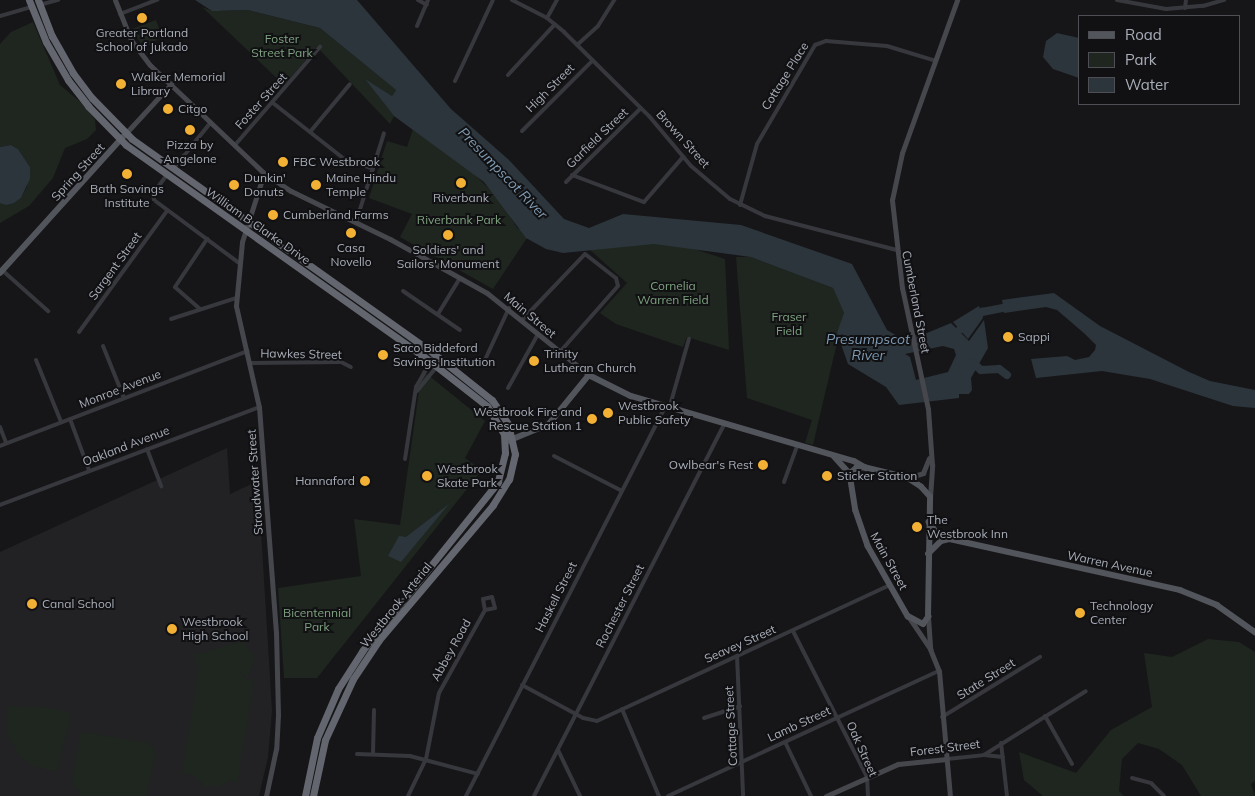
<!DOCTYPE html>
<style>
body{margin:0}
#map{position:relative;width:1255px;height:796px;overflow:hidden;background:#161618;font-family:Mulish,sans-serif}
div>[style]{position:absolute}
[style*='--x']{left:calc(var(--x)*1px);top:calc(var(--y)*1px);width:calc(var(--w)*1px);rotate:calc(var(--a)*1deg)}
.built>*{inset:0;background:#222225}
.green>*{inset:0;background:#1e261f}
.water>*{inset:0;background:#2c353c}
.river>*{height:8px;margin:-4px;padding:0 4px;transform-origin:4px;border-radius:4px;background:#2c353c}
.street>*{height:4px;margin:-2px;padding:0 2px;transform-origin:2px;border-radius:2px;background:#37383d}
.secondary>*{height:5px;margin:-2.5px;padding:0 2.5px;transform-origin:2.5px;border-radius:2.5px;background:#45474d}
.primary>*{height:5.5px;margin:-2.75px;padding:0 2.75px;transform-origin:2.75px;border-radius:2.75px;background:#53555c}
.highway>*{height:7px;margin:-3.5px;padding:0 3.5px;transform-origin:3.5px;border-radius:3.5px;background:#63666e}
.dots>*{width:14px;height:14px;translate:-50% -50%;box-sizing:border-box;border:2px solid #111113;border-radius:50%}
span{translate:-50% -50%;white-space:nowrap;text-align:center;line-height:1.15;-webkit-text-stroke:4px #111113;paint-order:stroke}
.poi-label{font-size:12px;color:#a8adb8}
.left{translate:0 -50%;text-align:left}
.right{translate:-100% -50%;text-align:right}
.park-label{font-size:12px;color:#7fa381}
.street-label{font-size:12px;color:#a8adb8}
.water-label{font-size:14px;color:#7f9bb3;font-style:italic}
.legend{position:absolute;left:1078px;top:15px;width:162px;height:90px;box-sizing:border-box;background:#111113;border:1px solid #4d4f55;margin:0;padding:6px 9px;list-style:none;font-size:15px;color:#a8adb8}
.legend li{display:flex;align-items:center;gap:10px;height:25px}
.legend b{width:25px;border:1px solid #4d4f55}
</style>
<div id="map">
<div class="built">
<div style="clip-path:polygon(227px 448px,230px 494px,258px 481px,272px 711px,268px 757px,259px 796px,0 796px,0 552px)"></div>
</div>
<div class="green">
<div style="clip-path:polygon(202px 7px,212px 11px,248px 10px,320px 28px,396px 90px,392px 96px,366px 80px,394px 116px,390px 124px,317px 47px,284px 85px)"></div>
<div style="clip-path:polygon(156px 20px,162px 36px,144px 49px,132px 29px)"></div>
<div style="clip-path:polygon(33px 22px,60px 85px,84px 105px,95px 120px,96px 130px,87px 139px,65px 148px,53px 178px,29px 206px,0 223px,0 203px,14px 203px,21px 198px,27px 187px,30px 167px,18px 149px,11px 145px,0 147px,0 44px,11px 32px)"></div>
<div style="clip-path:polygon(414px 126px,472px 172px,502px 202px,517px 228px,529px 235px,493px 289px,400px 237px,412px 214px,369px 198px,387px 141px,407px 147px)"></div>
<div style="clip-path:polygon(611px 241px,682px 245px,725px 259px,729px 350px,687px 337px,683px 347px,616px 324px,600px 313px,627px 283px,589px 249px)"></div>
<div style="clip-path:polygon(736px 257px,751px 257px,833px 288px,844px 313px,813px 445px,805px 443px,812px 420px,747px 398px)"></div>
<div style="clip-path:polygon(422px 370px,485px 421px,465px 458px,482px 470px,317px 678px,284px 678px,278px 588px,361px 576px,354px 519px,400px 525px)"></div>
<div style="clip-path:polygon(1208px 639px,1239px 642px,1255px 652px,1255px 781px,1251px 784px,1255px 796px,1201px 796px,1182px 765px,1159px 749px,1138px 743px,1122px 759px,1119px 791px,1124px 796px,1043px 796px,1024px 780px,1019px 752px,1076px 773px,1111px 730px,1152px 707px,1144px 653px,1172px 657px)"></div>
<div style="clip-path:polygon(243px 641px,253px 655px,254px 662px,248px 677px,239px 672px,247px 680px,254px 679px,237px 784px,231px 780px,220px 786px,205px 786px,189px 773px,182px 775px,199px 669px,194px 655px)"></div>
<div style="clip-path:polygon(8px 706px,53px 708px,71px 714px,57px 771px,35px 767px,21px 758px,7px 734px)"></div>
<div style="clip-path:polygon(81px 732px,149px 743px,156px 752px,146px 796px,81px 796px,72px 781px)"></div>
</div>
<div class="water">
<div style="clip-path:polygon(evenodd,195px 0,357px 0,451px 109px,509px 160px,564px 219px,589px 228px,623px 214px,741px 225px,852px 264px,887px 330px,899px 337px,927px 333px,951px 323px,969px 341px,984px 320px,988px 348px,971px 378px,972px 390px,969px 394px,959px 394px,959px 398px,899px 405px,886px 387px,848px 364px,837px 333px,844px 313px,833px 288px,751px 257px,654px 244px,563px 253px,546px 249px,526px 238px,484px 182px,394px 116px,365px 79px,392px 96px,396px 90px,320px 28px,248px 10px,212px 11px,195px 0,943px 346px,954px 349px,956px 355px,948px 372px,916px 380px,910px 357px,905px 354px,943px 346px)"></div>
<div style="clip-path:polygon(1057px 33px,1079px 38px,1079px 78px,1053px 69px,1043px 57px,1046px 41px)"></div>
<div style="clip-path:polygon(11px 145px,18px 149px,30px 167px,30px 179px,21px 198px,14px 203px,6px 205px,0 203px,0 147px)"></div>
<div style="clip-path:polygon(1054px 293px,1100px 326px,1189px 372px,1210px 381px,1255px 390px,1255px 408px,1233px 406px,1150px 379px,1102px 371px,1036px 378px,1031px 359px,1067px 356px,1075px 360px,1089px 357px,1095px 350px,1096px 345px,1085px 334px,1057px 310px,1046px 307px,1004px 313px,1002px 300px)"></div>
<div style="clip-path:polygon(979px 306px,983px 318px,968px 339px,953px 322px)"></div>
<div style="clip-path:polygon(449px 504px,401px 562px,388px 556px,399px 536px,406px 537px)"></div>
</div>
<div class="river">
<div style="--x:951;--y:337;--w:40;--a:-39"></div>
<div style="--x:982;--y:312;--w:32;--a:-11"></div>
<div style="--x:972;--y:362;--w:12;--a:42"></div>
<div style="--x:981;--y:370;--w:18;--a:-3"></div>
<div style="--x:999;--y:369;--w:10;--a:37"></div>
</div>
<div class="street">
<div style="--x:418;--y:0;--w:10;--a:29"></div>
<div style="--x:512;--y:0;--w:39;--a:27"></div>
<div style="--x:547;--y:18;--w:22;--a:39"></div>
<div style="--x:564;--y:32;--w:120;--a:44.7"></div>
<div style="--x:649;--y:116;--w:65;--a:50"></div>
<div style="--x:691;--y:166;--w:51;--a:40.2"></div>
<div style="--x:730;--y:199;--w:39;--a:26"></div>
<div style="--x:765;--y:216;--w:135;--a:14.5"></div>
<div style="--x:1117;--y:0;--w:50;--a:10.4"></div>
<div style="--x:1166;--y:9;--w:37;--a:-5"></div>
<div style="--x:1203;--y:6;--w:22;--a:-16"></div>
<div style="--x:39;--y:5;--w:20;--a:-15"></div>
<div style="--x:1185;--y:8;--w:8;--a:-83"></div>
<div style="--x:120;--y:14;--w:40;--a:-21"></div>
<div style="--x:0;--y:16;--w:32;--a:-16"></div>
<div style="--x:547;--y:18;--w:21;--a:-61"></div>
<div style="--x:417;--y:26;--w:28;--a:-67"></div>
<div style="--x:577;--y:45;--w:28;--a:-42"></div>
<div style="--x:598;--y:26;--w:31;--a:-58"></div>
<div style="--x:508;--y:75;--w:69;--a:-47.3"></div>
<div style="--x:455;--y:81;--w:89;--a:-64.9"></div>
<div style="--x:273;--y:103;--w:89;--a:38.2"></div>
<div style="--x:343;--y:158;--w:32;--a:20"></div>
<div style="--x:522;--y:131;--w:100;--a:-45"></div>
<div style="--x:310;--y:132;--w:62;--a:-50.2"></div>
<div style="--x:235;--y:145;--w:130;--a:-49.1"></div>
<div style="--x:173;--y:169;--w:60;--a:-51"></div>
<div style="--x:572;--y:175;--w:77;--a:20.6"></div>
<div style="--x:644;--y:202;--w:60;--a:-49.1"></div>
<div style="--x:166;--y:176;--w:22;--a:126"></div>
<div style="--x:153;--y:194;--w:6;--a:81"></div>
<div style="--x:154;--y:200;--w:106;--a:36.5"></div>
<div style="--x:566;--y:182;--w:105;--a:-44.6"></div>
<div style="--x:740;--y:205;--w:63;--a:-74.4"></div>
<div style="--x:757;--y:144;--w:115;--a:-59.6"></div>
<div style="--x:815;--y:45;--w:12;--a:-20"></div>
<div style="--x:826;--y:41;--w:61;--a:4.7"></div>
<div style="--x:887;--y:46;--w:51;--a:17"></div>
<div style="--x:356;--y:222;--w:93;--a:-72.5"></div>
<div style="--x:2;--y:270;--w:62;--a:41.7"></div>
<div style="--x:403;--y:291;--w:69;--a:34.4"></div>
<div style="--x:200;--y:309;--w:33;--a:-139"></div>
<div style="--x:175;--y:287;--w:58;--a:-56.3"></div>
<div style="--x:438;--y:314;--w:42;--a:-58.6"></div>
<div style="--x:171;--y:319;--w:68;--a:-17.9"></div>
<div style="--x:522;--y:320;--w:91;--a:-46.3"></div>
<div style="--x:585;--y:254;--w:39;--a:38"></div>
<div style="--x:616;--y:278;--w:8;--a:76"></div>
<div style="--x:618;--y:286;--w:89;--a:131.4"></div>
<div style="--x:79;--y:332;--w:150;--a:-54"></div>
<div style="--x:103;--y:346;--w:56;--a:68"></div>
<div style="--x:36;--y:360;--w:67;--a:68"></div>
<div style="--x:250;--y:363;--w:91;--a:-0.6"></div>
<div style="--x:341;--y:362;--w:11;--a:27"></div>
<div style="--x:483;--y:364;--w:62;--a:-65.1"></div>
<div style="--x:508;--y:388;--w:62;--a:-60.9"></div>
<div style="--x:417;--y:391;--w:32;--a:-51"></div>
<div style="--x:669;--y:409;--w:73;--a:-74.1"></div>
<div style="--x:70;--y:419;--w:54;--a:69.6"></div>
<div style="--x:0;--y:427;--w:17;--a:69"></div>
<div style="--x:0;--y:446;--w:265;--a:-21"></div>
<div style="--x:147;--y:449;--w:40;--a:69"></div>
<div style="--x:554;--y:456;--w:76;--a:27.2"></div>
<div style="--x:405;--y:459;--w:73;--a:-81.3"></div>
<div style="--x:416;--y:387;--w:38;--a:-60"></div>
<div style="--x:784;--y:482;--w:38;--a:-70"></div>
<div style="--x:0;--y:505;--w:277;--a:-20.7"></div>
<div style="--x:793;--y:631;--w:164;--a:63.1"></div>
<div style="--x:867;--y:777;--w:19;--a:87"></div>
<div style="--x:737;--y:656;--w:140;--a:87.5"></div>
<div style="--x:522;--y:685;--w:69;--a:28.4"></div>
<div style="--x:583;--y:718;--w:14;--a:12"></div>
<div style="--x:597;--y:721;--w:323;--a:-24.9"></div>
<div style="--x:622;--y:709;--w:95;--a:67"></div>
<div style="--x:1045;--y:716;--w:55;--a:60.6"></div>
<div style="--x:942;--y:717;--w:115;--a:-31.5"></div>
<div style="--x:704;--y:718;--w:38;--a:-18"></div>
<div style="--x:785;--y:742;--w:60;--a:64.3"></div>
<div style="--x:1001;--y:743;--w:53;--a:83.5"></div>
<div style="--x:558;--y:750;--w:51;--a:64.4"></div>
<div style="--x:357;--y:754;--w:53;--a:2.2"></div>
<div style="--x:410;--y:756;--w:70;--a:14.8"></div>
<div style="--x:373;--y:754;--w:44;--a:-88.7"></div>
<div style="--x:984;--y:755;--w:19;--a:6"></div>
<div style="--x:947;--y:759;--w:37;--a:-6"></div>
<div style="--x:984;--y:755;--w:120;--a:-32.1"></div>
<div style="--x:1132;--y:778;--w:20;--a:15"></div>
<div style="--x:1151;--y:783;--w:18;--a:45"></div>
<div style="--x:408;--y:796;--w:41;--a:-64.1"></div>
<div style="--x:426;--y:759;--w:67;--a:-78.9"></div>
<div style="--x:439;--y:693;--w:95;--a:-61"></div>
<div style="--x:485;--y:610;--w:10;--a:-11"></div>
<div style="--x:495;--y:608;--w:11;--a:-105"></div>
<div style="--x:492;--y:597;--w:9;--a:167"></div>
<div style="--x:483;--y:599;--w:11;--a:80"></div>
<div style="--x:466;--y:796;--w:437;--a:-62.9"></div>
<div style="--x:534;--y:796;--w:417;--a:-62.9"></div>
<div style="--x:668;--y:796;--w:298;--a:-24.8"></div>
</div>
<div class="secondary">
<div style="--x:115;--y:0;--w:43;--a:68.2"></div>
<div style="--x:131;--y:40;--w:31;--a:53"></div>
<div style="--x:150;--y:65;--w:157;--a:43.5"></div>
<div style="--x:264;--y:173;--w:32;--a:34"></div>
<div style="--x:291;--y:191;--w:110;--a:25.9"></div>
<div style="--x:390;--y:239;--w:111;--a:29.1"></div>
<div style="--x:487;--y:293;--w:131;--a:38.8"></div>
<div style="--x:126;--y:133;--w:67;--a:-47.4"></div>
<div style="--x:264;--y:173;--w:72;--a:107.7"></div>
<div style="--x:242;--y:242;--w:64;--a:95.4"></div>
<div style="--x:236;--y:306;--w:104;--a:77.2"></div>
<div style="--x:259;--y:407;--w:226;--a:85.7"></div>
<div style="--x:276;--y:632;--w:83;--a:88.6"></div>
<div style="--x:278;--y:715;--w:34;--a:93"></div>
<div style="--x:276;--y:749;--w:48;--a:102"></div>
<div style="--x:907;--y:478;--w:17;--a:-17"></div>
<div style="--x:923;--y:473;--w:16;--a:-68"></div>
<div style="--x:930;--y:497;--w:32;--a:-86"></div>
<div style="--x:932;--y:465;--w:56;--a:-94.1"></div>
<div style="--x:928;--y:409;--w:124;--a:-102.1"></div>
<div style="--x:902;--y:288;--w:89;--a:-96.5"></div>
<div style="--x:892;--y:200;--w:48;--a:-78"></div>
<div style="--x:902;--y:153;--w:163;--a:-70.2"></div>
<div style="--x:908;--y:616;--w:40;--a:56"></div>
<div style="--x:930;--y:649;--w:24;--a:68"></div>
<div style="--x:939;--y:671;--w:125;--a:85"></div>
<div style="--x:928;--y:617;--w:32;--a:86"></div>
<div style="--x:826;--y:796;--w:79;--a:-24"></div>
<div style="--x:898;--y:764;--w:49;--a:-5.8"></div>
</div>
<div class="primary">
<div style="--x:0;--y:273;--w:183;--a:-47.9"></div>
<div style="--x:508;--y:441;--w:44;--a:-22.5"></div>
<div style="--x:549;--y:424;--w:63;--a:-50.8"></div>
<div style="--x:589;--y:375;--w:47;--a:26.6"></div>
<div style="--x:631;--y:396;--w:232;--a:16.3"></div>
<div style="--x:854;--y:461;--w:14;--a:30"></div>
<div style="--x:834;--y:456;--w:24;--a:48"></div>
<div style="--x:850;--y:474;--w:37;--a:81"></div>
<div style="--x:856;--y:511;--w:37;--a:71"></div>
<div style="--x:868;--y:546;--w:81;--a:60.3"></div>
<div style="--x:908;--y:616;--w:17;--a:28"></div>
<div style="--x:923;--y:624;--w:9;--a:-54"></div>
<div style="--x:928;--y:617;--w:120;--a:-89"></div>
<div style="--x:930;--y:497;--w:13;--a:-132"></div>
<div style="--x:921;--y:487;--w:17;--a:-147"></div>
<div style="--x:907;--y:478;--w:42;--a:-166.3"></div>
<div style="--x:866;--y:468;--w:9;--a:180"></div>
<div style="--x:857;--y:468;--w:9;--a:139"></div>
<div style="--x:929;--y:522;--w:14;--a:54"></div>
<div style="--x:937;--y:533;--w:14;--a:25"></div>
<div style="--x:950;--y:539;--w:236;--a:12.5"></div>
<div style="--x:1180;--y:590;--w:40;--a:22"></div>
<div style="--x:1217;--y:605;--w:47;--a:35.4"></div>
<div style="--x:928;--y:554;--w:18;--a:-45"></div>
<div style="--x:941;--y:541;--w:9;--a:-13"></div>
</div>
<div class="highway">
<div style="--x:29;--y:0;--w:45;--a:68"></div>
<div style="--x:46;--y:42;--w:44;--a:59.9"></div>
<div style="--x:68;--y:80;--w:33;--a:52"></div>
<div style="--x:88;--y:106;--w:54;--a:45.7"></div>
<div style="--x:126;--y:145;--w:363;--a:35.4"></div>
<div style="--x:422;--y:355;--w:83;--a:38.1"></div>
<div style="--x:487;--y:406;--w:33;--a:59"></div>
<div style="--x:504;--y:434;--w:19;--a:87"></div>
<div style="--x:505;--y:453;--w:30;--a:104"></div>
<div style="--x:498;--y:482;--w:216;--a:128.8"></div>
<div style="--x:363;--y:650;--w:46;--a:122.7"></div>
<div style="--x:338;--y:689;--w:53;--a:113.2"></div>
<div style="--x:317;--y:738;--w:59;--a:101.7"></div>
<div style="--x:38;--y:0;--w:39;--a:69"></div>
<div style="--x:52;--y:36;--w:43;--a:60.4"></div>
<div style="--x:73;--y:73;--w:31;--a:53"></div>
<div style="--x:92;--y:98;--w:57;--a:45.7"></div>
<div style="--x:132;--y:139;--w:363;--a:35.4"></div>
<div style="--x:428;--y:349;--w:82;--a:38.6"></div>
<div style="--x:492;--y:400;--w:29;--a:56"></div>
<div style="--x:508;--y:424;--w:31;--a:77"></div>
<div style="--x:515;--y:454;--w:26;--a:103"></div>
<div style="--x:509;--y:479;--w:31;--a:122"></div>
<div style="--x:493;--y:505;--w:177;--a:130.2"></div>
<div style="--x:379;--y:640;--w:47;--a:123.7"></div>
<div style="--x:353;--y:679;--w:67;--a:114.7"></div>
<div style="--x:325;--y:740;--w:57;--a:102.1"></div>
</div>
<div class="dots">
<div style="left:142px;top:18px;background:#f2b134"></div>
<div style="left:121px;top:84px;background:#f2b134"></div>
<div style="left:168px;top:109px;background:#f2b134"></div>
<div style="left:190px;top:130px;background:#f2b134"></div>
<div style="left:283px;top:162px;background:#f2b134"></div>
<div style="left:127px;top:174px;background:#f2b134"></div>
<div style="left:461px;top:183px;background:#f2b134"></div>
<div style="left:234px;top:185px;background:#f2b134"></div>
<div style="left:316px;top:185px;background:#f2b134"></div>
<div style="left:273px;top:215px;background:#f2b134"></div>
<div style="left:351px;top:233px;background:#f2b134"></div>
<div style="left:448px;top:235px;background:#f2b134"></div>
<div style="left:1008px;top:337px;background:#f2b134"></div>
<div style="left:383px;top:355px;background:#f2b134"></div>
<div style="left:534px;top:361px;background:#f2b134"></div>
<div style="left:608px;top:413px;background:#f2b134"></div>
<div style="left:592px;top:419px;background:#f2b134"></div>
<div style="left:763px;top:465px;background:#f2b134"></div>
<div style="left:427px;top:476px;background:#f2b134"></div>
<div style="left:827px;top:476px;background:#f2b134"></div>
<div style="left:365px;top:481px;background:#f2b134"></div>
<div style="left:917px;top:527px;background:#f2b134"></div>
<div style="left:32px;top:604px;background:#f2b134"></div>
<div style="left:1080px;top:613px;background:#f2b134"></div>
<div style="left:172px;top:629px;background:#f2b134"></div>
</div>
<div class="poi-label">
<span style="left:142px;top:40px">Greater Portland<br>School of Jukado</span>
<span class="left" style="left:131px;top:84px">Walker Memorial<br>Library</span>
<span class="left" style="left:178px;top:109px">Citgo</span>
<span style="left:190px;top:152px">Pizza by<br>Angelone</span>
<span class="left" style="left:293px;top:162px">FBC Westbrook</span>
<span class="left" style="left:244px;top:185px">Dunkin'<br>Donuts</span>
<span class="left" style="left:326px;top:185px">Maine Hindu<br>Temple</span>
<span style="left:127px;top:196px">Bath Savings<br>Institute</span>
<span style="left:461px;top:198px">Riverbank</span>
<span class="left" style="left:283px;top:215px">Cumberland Farms</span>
<span style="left:351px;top:255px">Casa<br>Novello</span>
<span style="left:448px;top:257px">Soldiers' and<br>Sailors' Monument</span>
<span class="left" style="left:1018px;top:337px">Sappi</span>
<span class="left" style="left:393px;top:355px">Saco Biddeford<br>Savings Institution</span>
<span class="left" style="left:544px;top:361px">Trinity<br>Lutheran Church</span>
<span class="left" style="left:618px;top:413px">Westbrook<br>Public Safety</span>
<span class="right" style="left:582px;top:419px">Westbrook Fire and<br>Rescue Station 1</span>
<span class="right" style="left:753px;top:465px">Owlbear's Rest</span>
<span class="left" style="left:437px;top:476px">Westbrook<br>Skate Park</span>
<span class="left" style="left:837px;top:476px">Sticker Station</span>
<span class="right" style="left:355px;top:481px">Hannaford</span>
<span class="left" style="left:927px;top:527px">The<br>Westbrook Inn</span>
<span class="left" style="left:42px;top:604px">Canal School</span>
<span class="left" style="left:1090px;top:613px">Technology<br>Center</span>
<span class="left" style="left:182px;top:629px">Westbrook<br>High School</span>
</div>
<div class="park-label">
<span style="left:282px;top:46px">Foster<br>Street Park</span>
<span style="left:459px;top:220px">Riverbank Park</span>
<span style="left:673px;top:293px">Cornelia<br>Warren Field</span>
<span style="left:789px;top:324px">Fraser<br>Field</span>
<span style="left:317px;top:620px">Bicentennial<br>Park</span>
</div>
<div class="street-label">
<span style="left:785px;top:76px;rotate:-58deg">Cottage Place</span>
<span style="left:550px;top:88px;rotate:-45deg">High Street</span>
<span style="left:261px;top:101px;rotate:-48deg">Foster Street</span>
<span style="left:597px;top:138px;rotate:-44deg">Garfield Street</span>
<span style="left:683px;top:139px;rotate:48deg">Brown Street</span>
<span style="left:78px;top:172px;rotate:-48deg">Spring Street</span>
<span style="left:258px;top:226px;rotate:35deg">William B Clarke Drive</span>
<span style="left:115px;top:266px;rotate:-54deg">Sargent Street</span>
<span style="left:916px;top:302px;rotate:79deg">Cumberland Street</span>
<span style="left:530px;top:315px;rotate:40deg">Main Street</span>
<span style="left:301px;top:354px;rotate:1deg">Hawkes Street</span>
<span style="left:120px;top:389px;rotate:-21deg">Monroe Avenue</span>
<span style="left:126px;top:446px;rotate:-21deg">Oakland Avenue</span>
<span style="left:255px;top:482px;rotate:-94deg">Stroudwater Street</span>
<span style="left:889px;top:561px;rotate:61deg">Main Street</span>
<span style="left:1110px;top:564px;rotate:12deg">Warren Avenue</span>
<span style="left:556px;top:597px;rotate:-63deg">Haskell Street</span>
<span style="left:396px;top:605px;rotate:-51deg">Westbrook Arterial</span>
<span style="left:620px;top:606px;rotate:-63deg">Rochester Street</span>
<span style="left:740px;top:644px;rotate:-24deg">Seavey Street</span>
<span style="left:451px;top:650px;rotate:-61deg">Abbey Road</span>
<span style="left:986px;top:679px;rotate:-32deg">State Street</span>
<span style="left:799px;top:724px;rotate:-25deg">Lamb Street</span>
<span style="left:731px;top:726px;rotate:-93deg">Cottage Street</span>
<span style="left:945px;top:748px;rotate:-7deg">Forest Street</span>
<span style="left:862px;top:749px;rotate:66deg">Oak Street</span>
</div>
<div class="water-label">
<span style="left:503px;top:173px;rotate:46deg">Presumpscot River</span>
<span style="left:868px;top:347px">Presumpscot<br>River</span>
</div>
<ul class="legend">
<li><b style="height:6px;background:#53555c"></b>Road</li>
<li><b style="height:14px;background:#1e261f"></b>Park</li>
<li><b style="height:14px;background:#2c353c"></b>Water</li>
</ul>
</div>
